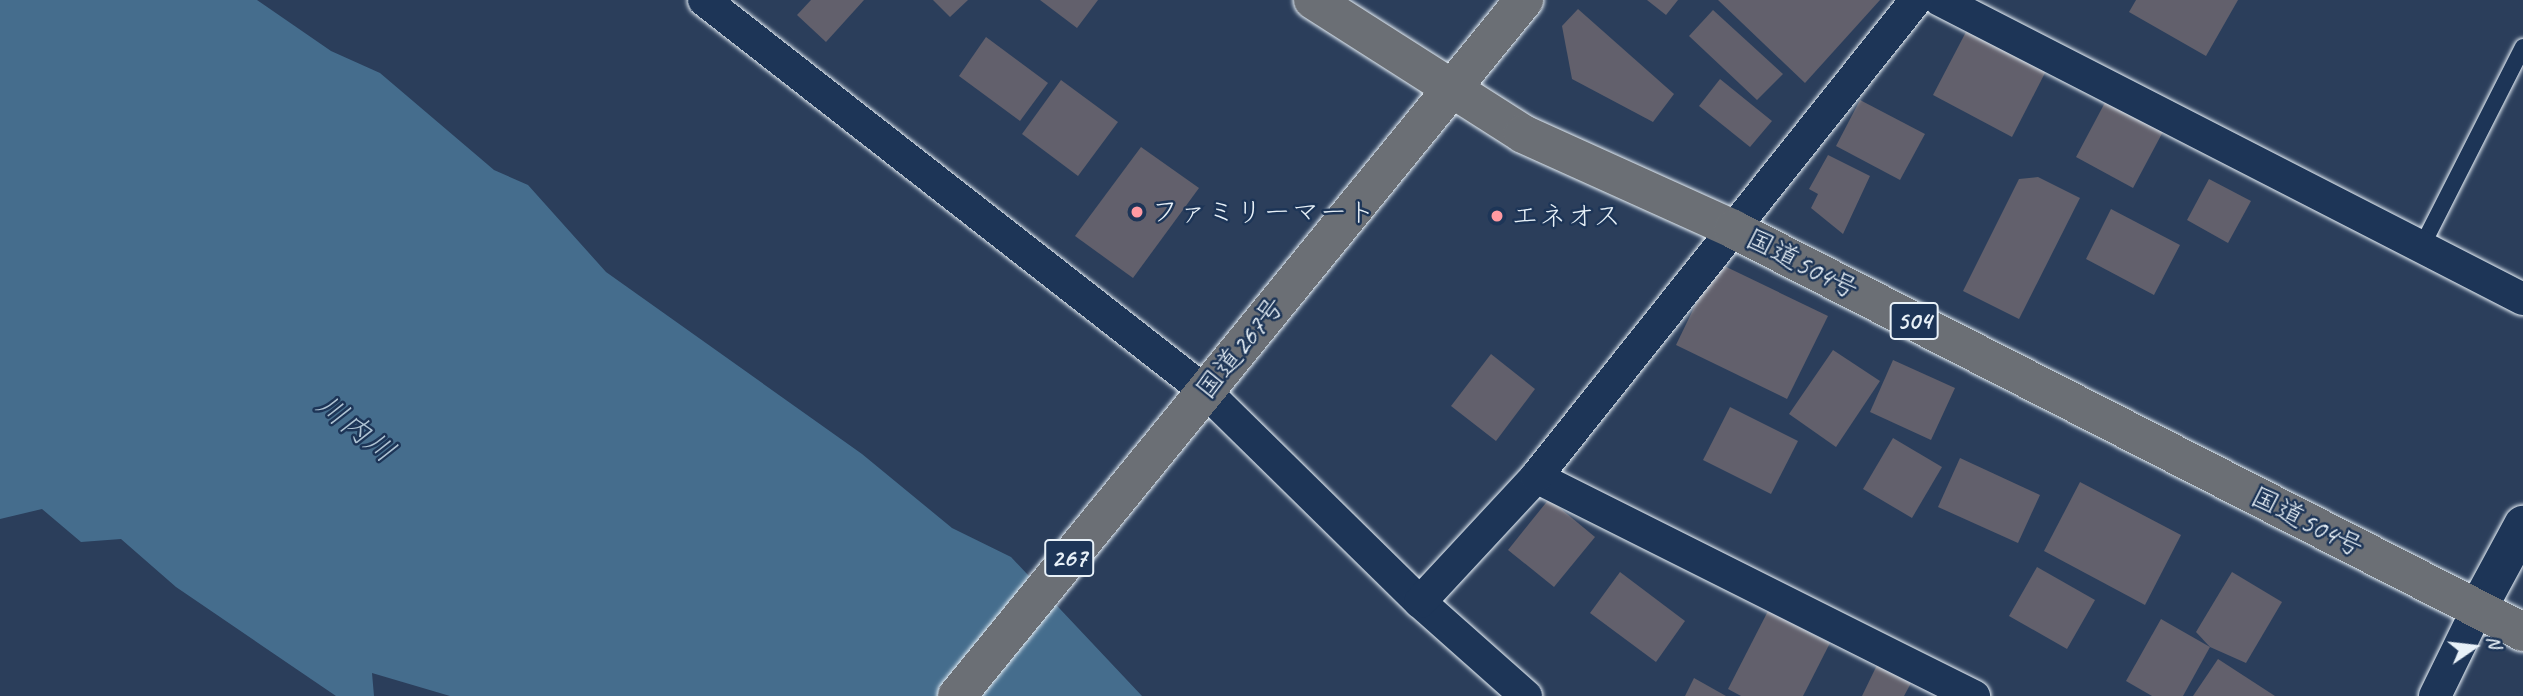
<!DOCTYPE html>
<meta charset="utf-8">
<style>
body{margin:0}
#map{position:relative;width:2523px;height:696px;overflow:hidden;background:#2b3e5b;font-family:Caveat,"Klee One",sans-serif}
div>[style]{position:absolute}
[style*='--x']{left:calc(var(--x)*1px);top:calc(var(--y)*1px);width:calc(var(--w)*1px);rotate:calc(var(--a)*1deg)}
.water>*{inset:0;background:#456d8d}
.building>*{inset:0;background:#62606c}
.roads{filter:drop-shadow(0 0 2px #e8f1f8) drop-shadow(0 0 2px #e8f1f8)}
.service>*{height:16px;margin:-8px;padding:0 8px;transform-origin:8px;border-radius:8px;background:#1d3557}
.minor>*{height:32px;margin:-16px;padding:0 16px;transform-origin:16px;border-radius:16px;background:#1d3557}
.tertiary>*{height:38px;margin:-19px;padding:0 19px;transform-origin:19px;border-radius:19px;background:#1d3557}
.trunk>*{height:38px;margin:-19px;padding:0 19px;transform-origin:19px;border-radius:19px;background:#6b6f75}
.dots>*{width:19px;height:19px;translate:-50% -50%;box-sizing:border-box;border:4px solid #1d3557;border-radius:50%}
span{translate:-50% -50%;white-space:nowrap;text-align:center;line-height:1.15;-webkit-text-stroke:5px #1d3557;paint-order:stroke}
.shield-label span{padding:2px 5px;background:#1d3557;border:2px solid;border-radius:5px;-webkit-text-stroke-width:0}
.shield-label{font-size:26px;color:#e8f1f8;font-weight:700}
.poi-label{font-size:28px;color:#e8f1f8}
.left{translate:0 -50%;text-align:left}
.street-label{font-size:28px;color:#e8f1f8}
.water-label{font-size:30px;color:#afc3d3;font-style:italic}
.north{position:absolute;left:2439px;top:612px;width:70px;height:70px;-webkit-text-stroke:5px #1d3557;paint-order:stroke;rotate:76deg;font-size:19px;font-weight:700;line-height:28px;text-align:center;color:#e8f1f8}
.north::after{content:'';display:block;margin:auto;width:24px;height:32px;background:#e8f1f8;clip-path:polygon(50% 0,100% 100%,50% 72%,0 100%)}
</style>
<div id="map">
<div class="water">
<div style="clip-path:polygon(0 0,257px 0,331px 51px,380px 73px,494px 170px,528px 185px,606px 272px,862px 454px,952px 528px,1011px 557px,1142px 696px,450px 696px,372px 673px,374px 696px,336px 696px,176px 587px,121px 539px,81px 542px,42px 509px,0 519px)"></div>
</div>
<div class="building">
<div style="clip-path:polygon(811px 0,864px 0,826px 42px,797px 15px)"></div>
<div style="clip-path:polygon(933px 0,968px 0,950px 17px)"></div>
<div style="clip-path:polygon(1040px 0,1098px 0,1077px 28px)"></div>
<div style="clip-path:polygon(1647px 0,1678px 0,1666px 15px)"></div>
<div style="clip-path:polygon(1718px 0,1880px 0,1805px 83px)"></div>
<div style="clip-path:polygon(2136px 0,2238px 0,2206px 56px,2129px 12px)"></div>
<div style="clip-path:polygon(1578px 9px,1674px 94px,1653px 122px,1572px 79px,1562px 26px)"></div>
<div style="clip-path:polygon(1713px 10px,1783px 74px,1757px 100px,1689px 36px)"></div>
<div style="clip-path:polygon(1967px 30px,2046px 71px,2012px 137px,1933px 95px)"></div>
<div style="clip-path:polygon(986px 37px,1048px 83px,1020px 121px,959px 76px)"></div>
<div style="clip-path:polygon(1720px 79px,1772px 121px,1750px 147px,1699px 106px)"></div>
<div style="clip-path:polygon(1061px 80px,1118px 122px,1078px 176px,1022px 134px)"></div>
<div style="clip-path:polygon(2109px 95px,2166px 126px,2133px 188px,2076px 157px)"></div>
<div style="clip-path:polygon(1860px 100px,1925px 134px,1900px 180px,1836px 146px)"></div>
<div style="clip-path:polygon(1141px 147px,1199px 188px,1133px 278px,1075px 236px)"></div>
<div style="clip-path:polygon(1828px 155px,1870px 176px,1843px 234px,1811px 208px,1818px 194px,1809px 189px)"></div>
<div style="clip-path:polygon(2038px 177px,2080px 198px,2019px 319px,1963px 291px,2019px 179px)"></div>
<div style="clip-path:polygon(2209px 179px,2251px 201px,2228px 243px,2187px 220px)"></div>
<div style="clip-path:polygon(2111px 209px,2180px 245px,2154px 295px,2086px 259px)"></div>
<div style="clip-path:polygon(1716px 262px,1828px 316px,1787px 399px,1676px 345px)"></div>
<div style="clip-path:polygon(1833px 350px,1880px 381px,1836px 447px,1789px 414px)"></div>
<div style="clip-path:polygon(1491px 354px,1535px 389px,1496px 441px,1451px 406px)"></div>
<div style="clip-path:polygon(1893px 360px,1955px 388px,1931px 440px,1870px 412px)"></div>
<div style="clip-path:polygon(1730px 407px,1798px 441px,1771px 494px,1703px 460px)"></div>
<div style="clip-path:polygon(1893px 438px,1942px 467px,1912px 518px,1863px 489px)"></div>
<div style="clip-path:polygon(1960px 458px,2040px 495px,2018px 543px,1938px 507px)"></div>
<div style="clip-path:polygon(2080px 482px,2181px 535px,2145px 605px,2044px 551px)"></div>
<div style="clip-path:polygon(1549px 499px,1595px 537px,1554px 587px,1508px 550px)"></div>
<div style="clip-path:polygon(2037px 567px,2095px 600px,2067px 649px,2009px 616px)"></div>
<div style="clip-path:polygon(1620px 572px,1685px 621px,1656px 662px,1590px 613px)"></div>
<div style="clip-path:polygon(2232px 572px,2282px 602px,2246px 663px,2210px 647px,2196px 632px)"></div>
<div style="clip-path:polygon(1768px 611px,1830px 643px,1803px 696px,1741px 696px,1728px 689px)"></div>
<div style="clip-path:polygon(2161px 619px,2210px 647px,2183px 696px,2152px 696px,2126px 681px)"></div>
<div style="clip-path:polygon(2218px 659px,2275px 696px,2193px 696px)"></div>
<div style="clip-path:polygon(1877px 665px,1911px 683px,1904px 696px,1862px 696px)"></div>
<div style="clip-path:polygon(1694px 678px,1726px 696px,1685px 696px)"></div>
</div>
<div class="roads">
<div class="service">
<div style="--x:2422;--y:246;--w:223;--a:-63.1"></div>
</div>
<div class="minor">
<div style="--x:704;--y:0;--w:636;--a:37.97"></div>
<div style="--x:1205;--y:391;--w:301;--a:44.5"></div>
<div style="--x:1420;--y:602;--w:142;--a:41.6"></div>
<div style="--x:1940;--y:0;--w:655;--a:27.15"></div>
<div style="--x:1536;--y:477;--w:490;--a:26.6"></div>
<div style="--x:1420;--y:602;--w:171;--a:-47.1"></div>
<div style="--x:1536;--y:477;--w:610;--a:-51.46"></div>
<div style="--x:2435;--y:696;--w:96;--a:-64"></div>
</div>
<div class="tertiary">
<div style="--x:2477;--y:610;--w:97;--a:-61.6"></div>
</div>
<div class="trunk">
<div style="--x:1313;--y:0;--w:249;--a:32.5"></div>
<div style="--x:1523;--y:134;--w:230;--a:24.3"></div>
<div style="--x:1733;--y:229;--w:887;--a:27.03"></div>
<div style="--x:957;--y:696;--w:898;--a:-50.83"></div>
</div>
</div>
<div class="dots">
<div style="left:1137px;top:212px;background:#ff9aa2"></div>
<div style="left:1497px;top:216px;background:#ff9aa2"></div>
</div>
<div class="shield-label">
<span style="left:1914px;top:321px">504</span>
<span style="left:1069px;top:558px">267</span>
</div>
<div class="poi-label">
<span class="left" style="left:1151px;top:212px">ファミリーマート</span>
<span class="left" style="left:1511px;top:216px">エネオス</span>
</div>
<div class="street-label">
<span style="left:1802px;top:264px;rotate:27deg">国道504号</span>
<span style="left:1240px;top:348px;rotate:-51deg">国道267号</span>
<span style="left:2307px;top:522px;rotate:27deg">国道504号</span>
</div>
<div class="water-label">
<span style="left:356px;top:428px;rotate:38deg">川内川</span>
</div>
<div class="north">N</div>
</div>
